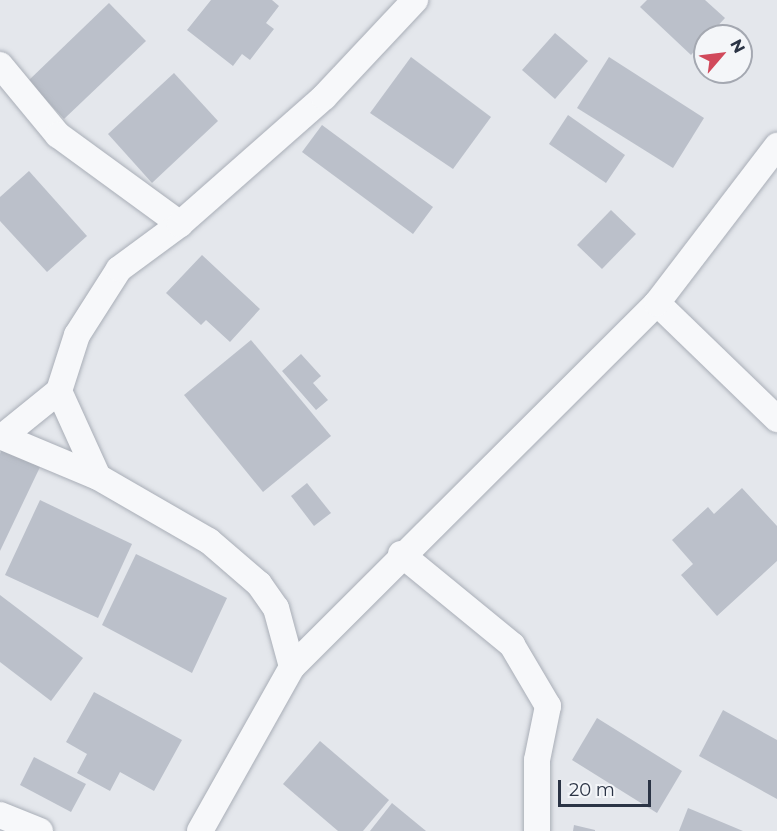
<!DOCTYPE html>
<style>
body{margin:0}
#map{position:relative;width:777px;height:831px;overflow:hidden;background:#e4e7ec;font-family:Montserrat,sans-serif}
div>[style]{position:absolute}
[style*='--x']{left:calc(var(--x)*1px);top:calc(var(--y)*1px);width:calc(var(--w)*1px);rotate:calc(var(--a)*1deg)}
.building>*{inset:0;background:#bbc0ca}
.roads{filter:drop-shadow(0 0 2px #a9aeb7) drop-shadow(0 0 2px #a9aeb7)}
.street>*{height:26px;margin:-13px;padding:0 13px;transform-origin:13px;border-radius:13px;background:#f7f8fa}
span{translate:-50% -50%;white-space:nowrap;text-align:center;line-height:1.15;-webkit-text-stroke:5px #f4f6f9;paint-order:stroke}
.north{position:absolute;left:693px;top:24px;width:60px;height:60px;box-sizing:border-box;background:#f4f6f9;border:2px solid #a4a8b1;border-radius:50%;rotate:62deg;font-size:16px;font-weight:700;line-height:24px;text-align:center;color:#2b3445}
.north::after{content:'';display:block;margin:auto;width:21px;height:27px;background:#d1495b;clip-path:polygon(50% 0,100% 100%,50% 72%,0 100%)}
.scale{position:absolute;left:558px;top:780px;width:93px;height:27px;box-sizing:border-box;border:3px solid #2b3445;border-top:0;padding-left:8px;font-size:18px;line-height:21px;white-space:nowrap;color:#2b3445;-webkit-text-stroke:4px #f4f6f9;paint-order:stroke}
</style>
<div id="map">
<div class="building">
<div style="clip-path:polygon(211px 0,272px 0,279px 6px,266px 23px,274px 29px,250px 60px,242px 54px,233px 66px,187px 30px)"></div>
<div style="clip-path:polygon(647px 0,705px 0,725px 18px,691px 55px,640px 7px)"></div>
<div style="clip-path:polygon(109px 3px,146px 41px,64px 119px,28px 81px)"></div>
<div style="clip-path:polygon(555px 33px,588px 61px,555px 99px,522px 70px)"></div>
<div style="clip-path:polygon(411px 57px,491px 117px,453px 169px,370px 113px)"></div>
<div style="clip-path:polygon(609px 57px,704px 118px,673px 168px,577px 108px)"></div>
<div style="clip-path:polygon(174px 73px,218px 121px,152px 183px,108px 134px)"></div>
<div style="clip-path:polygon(568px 115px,625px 155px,606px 183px,549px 144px)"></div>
<div style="clip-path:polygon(322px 125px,433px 207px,413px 234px,302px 152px)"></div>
<div style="clip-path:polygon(29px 171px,87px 236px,47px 272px,0 221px,0 197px)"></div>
<div style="clip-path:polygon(611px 210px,636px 234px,602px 269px,577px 245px)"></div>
<div style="clip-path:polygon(202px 255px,260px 309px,230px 342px,206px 320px,201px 325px,166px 293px)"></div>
<div style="clip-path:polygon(251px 340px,331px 436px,263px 492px,184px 395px)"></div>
<div style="clip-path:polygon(301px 354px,321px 376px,313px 383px,328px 400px,316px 410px,282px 371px)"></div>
<div style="clip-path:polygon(2px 449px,40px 467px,0 551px,0 454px)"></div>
<div style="clip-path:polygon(307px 483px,331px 513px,314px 526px,291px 496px)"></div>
<div style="clip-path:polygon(742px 488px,777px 526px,777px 561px,717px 616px,681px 575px,693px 564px,672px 540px,708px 507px,714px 514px)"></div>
<div style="clip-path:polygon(40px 500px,132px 544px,98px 618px,5px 575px)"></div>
<div style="clip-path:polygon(136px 554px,227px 598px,192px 673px,102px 625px)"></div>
<div style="clip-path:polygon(0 595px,83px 658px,51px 701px,0 662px)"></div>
<div style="clip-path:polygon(94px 692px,182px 740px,154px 791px,120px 772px,110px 791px,77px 773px,87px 754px,66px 742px)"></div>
<div style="clip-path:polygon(723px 710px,777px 740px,777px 799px,699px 756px)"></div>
<div style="clip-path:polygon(597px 718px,682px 771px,657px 813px,572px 760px)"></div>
<div style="clip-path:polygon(320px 741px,389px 800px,363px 831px,338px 831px,283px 784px)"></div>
<div style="clip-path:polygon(34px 757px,86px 784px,71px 812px,20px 785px)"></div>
<div style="clip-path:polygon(392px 803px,426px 831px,370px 831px)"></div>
<div style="clip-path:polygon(688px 808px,743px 831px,679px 831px)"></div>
<div style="clip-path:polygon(574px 825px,595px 830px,595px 831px,573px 831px)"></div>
</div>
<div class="roads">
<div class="street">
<div style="--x:0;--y:65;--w:91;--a:50.4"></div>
<div style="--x:58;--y:135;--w:151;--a:36.1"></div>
<div style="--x:657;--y:303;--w:167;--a:44"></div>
<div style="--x:59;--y:391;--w:94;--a:65.6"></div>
<div style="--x:0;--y:436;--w:106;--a:22.7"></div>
<div style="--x:98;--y:477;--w:128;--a:30"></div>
<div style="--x:209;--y:541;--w:66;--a:40.7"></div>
<div style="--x:259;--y:584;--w:29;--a:55"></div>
<div style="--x:276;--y:608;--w:61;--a:74.8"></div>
<div style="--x:292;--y:667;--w:188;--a:119.3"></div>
<div style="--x:2;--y:437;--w:73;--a:-38.9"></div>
<div style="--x:59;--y:391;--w:59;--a:-72.2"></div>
<div style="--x:77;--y:335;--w:78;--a:-57.5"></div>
<div style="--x:119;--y:269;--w:76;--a:-36.4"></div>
<div style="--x:180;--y:224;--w:192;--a:-41.4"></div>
<div style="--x:324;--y:97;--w:133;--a:-46.8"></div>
<div style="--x:401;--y:554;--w:144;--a:39.3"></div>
<div style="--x:512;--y:645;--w:71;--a:59.5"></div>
<div style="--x:548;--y:706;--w:55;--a:101.5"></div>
<div style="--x:537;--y:760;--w:71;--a:90"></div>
<div style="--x:292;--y:667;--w:515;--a:-44.92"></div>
<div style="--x:657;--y:303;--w:198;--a:-52.6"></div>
<div style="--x:0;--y:815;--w:43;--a:21.8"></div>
</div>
</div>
<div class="north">N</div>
<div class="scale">20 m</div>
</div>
